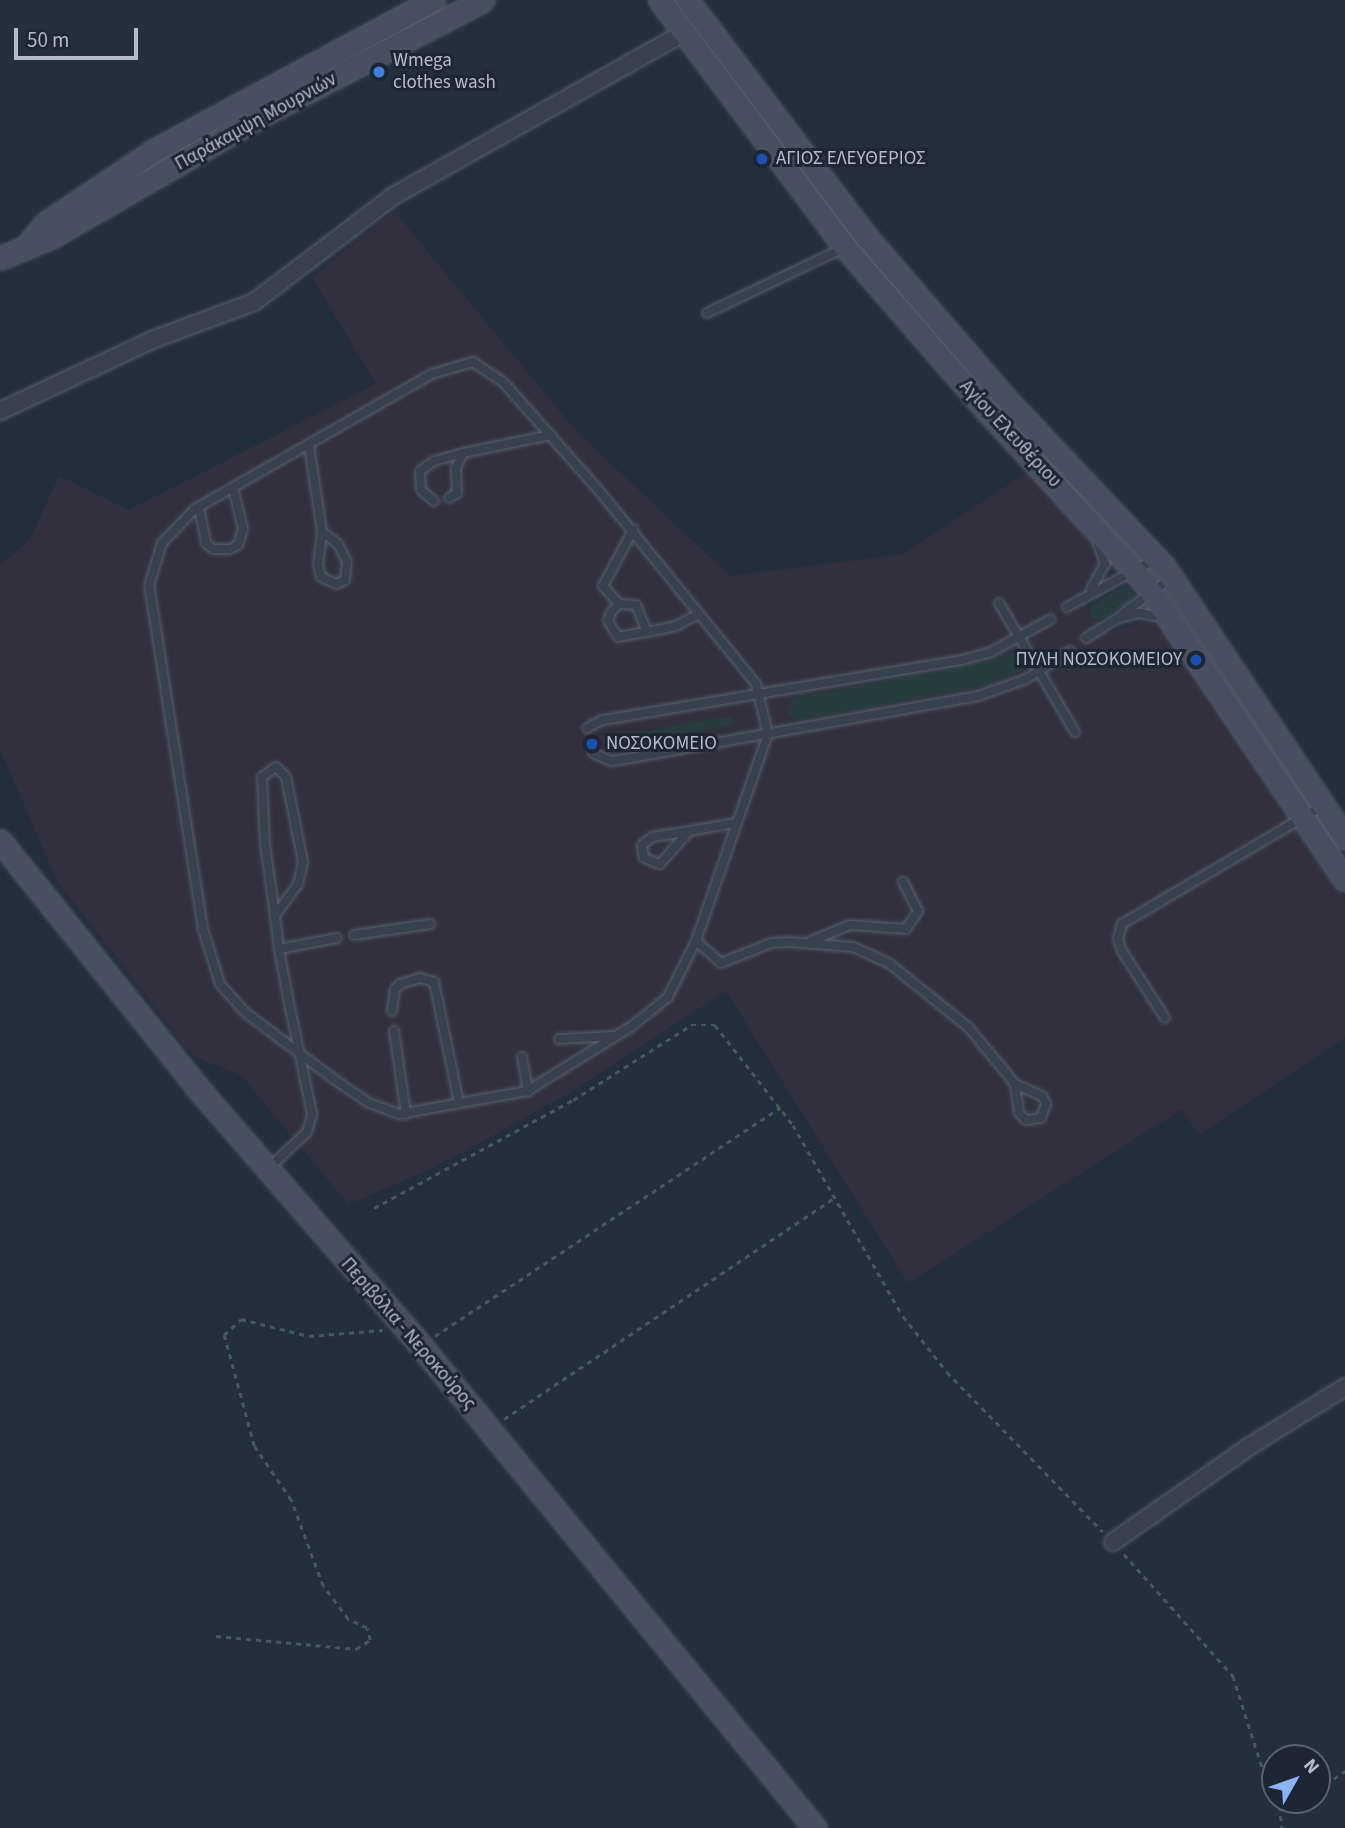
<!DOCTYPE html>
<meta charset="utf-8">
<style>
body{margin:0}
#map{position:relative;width:1345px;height:1828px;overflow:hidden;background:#242f3e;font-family:"Source Sans 3",sans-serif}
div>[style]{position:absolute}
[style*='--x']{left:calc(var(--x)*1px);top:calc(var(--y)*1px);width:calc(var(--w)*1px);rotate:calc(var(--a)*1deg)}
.medical>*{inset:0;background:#32303f}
.green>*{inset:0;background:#263c3f}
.path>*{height:2.5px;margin-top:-1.25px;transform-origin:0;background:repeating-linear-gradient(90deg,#44595c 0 5px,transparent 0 10px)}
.roads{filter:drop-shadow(0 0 2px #565f6c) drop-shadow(0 0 2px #565f6c)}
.lane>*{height:8px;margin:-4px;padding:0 4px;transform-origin:4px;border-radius:4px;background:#38414e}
.street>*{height:16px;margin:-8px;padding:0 8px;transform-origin:8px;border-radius:8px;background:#38414e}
.secondary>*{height:21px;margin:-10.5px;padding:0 10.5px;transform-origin:10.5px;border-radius:10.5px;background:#465061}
.dots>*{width:19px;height:19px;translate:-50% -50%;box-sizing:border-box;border:4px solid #1d2633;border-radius:50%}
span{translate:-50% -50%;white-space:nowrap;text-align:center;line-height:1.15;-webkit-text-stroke:6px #1d2633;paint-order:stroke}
.poi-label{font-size:19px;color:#b4bcc9}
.left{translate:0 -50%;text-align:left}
.right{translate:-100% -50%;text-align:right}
.street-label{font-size:19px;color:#b4bcc9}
.north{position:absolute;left:1261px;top:1744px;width:70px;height:70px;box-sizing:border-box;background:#1d2633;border:2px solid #59626f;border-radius:50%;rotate:50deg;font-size:19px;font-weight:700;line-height:28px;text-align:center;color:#b4bcc9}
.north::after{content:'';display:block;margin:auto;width:24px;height:32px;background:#8ab4f8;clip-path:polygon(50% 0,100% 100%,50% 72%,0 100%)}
.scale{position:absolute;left:14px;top:28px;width:124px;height:32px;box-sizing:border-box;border:4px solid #b4bcc9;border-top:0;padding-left:9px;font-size:21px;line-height:24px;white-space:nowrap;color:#b4bcc9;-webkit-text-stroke:5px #1d2633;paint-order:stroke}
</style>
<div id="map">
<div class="medical">
<div style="clip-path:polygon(394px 211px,576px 431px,730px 576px,904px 554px,1034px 468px,1099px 555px,1096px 572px,1079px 593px,1107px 633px,1151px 619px,1169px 630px,1345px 899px,1345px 1037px,1199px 1135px,1182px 1109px,908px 1283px,726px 991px,571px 1092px,434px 1168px,348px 1204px,241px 1075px,193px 1056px,57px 881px,0 749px,0 566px,30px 539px,59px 476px,129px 510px,376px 384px,312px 277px)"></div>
</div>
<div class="green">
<div style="clip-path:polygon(1125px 585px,1133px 589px,1135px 597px,1128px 604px,1100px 620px,1091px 618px,1091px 605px)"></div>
<div style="clip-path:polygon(1011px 652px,1021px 659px,1022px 670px,987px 686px,805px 719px,795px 720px,787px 712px,793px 700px,800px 697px,984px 662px)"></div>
<div style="clip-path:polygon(731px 716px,732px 725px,630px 743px,628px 734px)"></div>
</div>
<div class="path">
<div style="--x:374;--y:1208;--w:226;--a:-28.5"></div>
<div style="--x:573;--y:1100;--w:140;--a:-32.4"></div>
<div style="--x:691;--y:1025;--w:24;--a:0"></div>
<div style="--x:715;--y:1025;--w:127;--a:52"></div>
<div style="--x:793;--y:1125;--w:220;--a:60.1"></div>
<div style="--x:903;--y:1316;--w:71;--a:51.8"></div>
<div style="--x:947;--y:1372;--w:223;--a:45.7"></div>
<div style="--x:435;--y:1336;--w:414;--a:-33.5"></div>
<div style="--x:504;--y:1419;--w:399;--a:-33.8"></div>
<div style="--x:1124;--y:1554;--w:164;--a:48.2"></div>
<div style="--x:1233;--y:1676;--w:125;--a:72.3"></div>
<div style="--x:1271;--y:1795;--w:14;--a:51"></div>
<div style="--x:1280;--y:1806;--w:22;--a:85"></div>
<div style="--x:216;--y:1636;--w:141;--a:5.3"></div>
<div style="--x:356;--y:1649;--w:17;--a:-33"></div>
<div style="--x:370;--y:1640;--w:12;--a:-104"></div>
<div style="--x:367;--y:1628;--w:21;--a:-155"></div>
<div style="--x:348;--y:1619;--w:41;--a:-127.1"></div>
<div style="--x:323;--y:1586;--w:92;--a:-110.4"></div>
<div style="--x:291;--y:1500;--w:65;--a:-124.4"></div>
<div style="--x:254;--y:1446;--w:115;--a:-105.1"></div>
<div style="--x:224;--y:1335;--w:23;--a:-43"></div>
<div style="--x:241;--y:1319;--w:70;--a:14"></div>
<div style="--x:309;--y:1336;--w:74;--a:-4.6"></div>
<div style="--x:1317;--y:1790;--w:34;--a:-34"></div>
<div style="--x:1280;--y:1806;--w:22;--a:-16"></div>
</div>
<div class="roads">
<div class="lane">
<div style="--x:707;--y:313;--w:151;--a:-25.5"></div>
<div style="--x:473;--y:362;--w:37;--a:34"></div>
<div style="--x:504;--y:383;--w:147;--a:48.6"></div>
<div style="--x:601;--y:493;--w:246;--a:50.9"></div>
<div style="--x:756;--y:684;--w:51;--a:76.5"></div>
<div style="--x:768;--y:734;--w:219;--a:109.2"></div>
<div style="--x:696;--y:941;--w:63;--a:116.6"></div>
<div style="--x:668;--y:997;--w:46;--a:141.1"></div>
<div style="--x:632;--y:1026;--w:123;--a:148.2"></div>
<div style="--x:527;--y:1091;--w:130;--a:169.8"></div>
<div style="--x:399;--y:1114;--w:32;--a:-160"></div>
<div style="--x:369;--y:1103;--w:41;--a:-145.9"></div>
<div style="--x:335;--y:1080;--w:111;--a:-143"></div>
<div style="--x:246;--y:1013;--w:39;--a:-132"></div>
<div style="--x:220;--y:984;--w:58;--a:-107.2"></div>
<div style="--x:203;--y:929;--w:347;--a:-98.9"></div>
<div style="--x:149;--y:586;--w:45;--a:-73.2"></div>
<div style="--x:162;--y:543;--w:47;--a:-45.9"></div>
<div style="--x:195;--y:509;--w:273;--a:-29.7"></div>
<div style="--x:432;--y:374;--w:43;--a:-16.3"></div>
<div style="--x:309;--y:445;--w:88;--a:81.5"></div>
<div style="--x:322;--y:532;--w:32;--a:97"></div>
<div style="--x:318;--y:564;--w:13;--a:77"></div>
<div style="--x:321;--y:577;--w:17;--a:24"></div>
<div style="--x:337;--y:584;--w:9;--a:-27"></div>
<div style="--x:345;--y:580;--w:18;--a:-84"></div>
<div style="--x:347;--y:562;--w:20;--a:-117"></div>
<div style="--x:338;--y:544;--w:20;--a:-143"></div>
<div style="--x:463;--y:453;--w:90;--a:-11.6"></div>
<div style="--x:434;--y:501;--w:17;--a:-140"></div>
<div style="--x:421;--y:490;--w:19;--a:-93"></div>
<div style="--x:420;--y:471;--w:17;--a:-36"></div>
<div style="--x:434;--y:461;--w:30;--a:-15"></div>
<div style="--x:463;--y:453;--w:17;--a:115"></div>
<div style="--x:456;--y:468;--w:25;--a:88"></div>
<div style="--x:457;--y:493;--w:9;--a:148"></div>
<div style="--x:199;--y:507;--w:37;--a:79"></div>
<div style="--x:206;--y:543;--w:9;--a:41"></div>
<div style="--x:213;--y:549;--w:17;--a:0"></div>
<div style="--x:230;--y:549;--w:9;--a:-27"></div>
<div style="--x:238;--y:545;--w:17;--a:-73"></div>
<div style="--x:243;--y:529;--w:42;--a:-103.7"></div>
<div style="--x:1091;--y:589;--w:29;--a:-61"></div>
<div style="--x:1105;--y:564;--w:24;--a:-109"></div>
<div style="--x:999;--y:603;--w:150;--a:59.5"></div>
<div style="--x:619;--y:604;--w:24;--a:-132"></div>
<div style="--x:603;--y:586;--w:64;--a:-61.8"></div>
<div style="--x:1067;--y:607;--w:99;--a:-28.4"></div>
<div style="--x:1121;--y:615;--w:61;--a:-36.3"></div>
<div style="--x:647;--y:632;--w:29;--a:-112"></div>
<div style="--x:636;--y:605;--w:17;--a:-177"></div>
<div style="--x:619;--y:604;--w:11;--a:135"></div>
<div style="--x:611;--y:612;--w:9;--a:108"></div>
<div style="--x:608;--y:621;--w:19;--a:58"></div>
<div style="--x:618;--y:637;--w:45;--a:-10.3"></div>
<div style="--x:662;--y:629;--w:14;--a:-12"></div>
<div style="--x:676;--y:626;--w:26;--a:-28"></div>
<div style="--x:1086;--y:638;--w:36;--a:-32"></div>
<div style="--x:1116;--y:619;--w:24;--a:-15"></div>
<div style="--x:1139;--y:613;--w:22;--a:10"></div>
<div style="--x:587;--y:728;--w:18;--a:-27"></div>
<div style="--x:603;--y:720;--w:364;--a:-9.5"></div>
<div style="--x:962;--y:660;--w:30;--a:-15"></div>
<div style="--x:991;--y:652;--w:68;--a:-28.8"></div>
<div style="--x:593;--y:753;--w:20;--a:24"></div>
<div style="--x:611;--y:761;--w:14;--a:-8"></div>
<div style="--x:625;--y:759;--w:359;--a:-10.1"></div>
<div style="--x:978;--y:696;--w:51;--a:-19.5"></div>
<div style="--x:1026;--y:679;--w:52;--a:-32.5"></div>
<div style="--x:689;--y:831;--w:44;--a:131.3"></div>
<div style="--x:660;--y:864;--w:17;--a:-159"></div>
<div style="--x:644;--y:858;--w:13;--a:-99"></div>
<div style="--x:642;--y:845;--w:13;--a:-39"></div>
<div style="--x:652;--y:837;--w:37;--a:-9"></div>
<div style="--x:689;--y:831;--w:48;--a:-9.7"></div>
<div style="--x:354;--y:935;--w:77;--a:-8.2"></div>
<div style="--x:696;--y:941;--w:33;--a:41"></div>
<div style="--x:721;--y:963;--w:54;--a:-21.8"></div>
<div style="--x:771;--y:943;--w:18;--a:-3"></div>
<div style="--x:789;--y:942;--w:64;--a:4.5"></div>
<div style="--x:853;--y:947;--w:20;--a:24"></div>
<div style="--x:871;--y:955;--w:21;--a:25"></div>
<div style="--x:890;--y:964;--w:102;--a:39"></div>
<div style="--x:969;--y:1028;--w:72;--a:50.6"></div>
<div style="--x:1015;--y:1084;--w:29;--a:82"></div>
<div style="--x:1019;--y:1113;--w:10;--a:45"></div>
<div style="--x:1026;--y:1120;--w:15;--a:-8"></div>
<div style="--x:1041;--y:1118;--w:15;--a:-70"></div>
<div style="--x:1046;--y:1104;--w:9;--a:-117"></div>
<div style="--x:1042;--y:1096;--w:30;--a:-156"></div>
<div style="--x:811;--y:941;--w:42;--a:-22.3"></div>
<div style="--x:850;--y:925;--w:56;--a:4.1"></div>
<div style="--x:906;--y:929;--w:22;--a:-56"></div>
<div style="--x:918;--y:911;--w:33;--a:-117"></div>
<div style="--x:279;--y:949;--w:59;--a:-10.7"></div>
<div style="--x:392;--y:1011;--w:22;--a:-82"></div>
<div style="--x:395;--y:989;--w:7;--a:-45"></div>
<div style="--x:400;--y:984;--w:21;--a:-17"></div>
<div style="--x:420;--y:978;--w:15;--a:16"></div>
<div style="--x:434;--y:982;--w:124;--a:78.3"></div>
<div style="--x:1165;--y:1018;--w:80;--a:-122.7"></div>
<div style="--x:1122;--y:951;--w:13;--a:-108"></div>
<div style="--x:1118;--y:939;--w:16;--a:-75"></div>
<div style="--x:1122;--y:924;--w:232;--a:-30.5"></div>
<div style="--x:394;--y:1031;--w:84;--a:81.8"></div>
<div style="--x:559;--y:1039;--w:53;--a:-3.2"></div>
<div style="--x:522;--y:1057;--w:35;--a:80"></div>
<div style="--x:270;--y:1167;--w:51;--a:-43.4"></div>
<div style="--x:307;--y:1132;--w:19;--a:-74"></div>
<div style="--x:312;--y:1114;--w:118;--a:-101.7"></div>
<div style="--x:288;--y:998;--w:50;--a:-100.4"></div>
<div style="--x:279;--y:949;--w:33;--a:-97"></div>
<div style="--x:275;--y:916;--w:73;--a:-97.9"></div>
<div style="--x:265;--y:844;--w:67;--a:-92.6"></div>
<div style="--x:262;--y:777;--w:17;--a:-36"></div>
<div style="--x:276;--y:767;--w:14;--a:45"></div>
<div style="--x:286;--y:777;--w:87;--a:78.7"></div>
<div style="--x:303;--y:862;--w:23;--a:103"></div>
<div style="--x:298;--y:884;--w:39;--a:126"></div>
</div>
<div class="street">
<div style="--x:0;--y:411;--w:168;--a:-25"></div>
<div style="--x:152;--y:340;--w:109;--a:-20.4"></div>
<div style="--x:254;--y:302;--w:177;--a:-37.2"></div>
<div style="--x:395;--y:195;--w:331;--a:-29.3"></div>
<div style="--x:1113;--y:1542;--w:167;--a:-35"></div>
<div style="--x:1250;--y:1446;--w:112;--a:-31.8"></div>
</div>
<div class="secondary">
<div style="--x:660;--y:0;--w:309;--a:53.2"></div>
<div style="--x:845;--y:247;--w:220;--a:49.1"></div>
<div style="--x:989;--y:413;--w:229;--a:47.5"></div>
<div style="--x:1144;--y:582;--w:359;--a:56"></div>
<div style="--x:687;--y:0;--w:292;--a:52.9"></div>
<div style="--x:863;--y:233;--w:216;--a:49.3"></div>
<div style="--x:1004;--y:397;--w:235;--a:46.7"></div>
<div style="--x:1165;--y:568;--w:324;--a:56.3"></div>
<div style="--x:30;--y:242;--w:25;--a:-50"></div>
<div style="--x:46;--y:223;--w:131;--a:-33.8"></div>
<div style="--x:155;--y:150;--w:316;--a:-28.3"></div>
<div style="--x:0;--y:258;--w:57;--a:-22.5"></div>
<div style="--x:53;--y:236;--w:248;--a:-30"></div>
<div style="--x:268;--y:112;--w:242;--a:-27.5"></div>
<div style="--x:0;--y:841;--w:314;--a:51.3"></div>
<div style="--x:196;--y:1086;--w:344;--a:49.1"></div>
<div style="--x:421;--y:1346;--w:623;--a:50.74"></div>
</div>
</div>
<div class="dots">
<div style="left:379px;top:72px;background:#3f7fe0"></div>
<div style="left:762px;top:159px;background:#1a4fb4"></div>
<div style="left:1196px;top:660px;background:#1a4fb4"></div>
<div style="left:592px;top:744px;background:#1a4fb4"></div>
</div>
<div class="poi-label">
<span class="left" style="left:393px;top:72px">Wmega<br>clothes wash</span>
<span class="left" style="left:776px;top:159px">ΑΓΙΟΣ ΕΛΕΥΘΕΡΙΟΣ</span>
<span class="right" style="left:1182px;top:660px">ΠΥΛΗ ΝΟΣΟΚΟΜΕΙΟΥ</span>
<span class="left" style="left:606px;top:744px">ΝΟΣΟΚΟΜΕΙΟ</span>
</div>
<div class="street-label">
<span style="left:256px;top:122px;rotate:-29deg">Παράκαμψη Μουρνιών</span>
<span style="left:1010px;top:434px;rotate:47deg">Αγίου Ελευθέριου</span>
<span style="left:408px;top:1334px;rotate:49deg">Περιβόλια - Νεροκούρος</span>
</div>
<div class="north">N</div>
<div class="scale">50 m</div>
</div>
